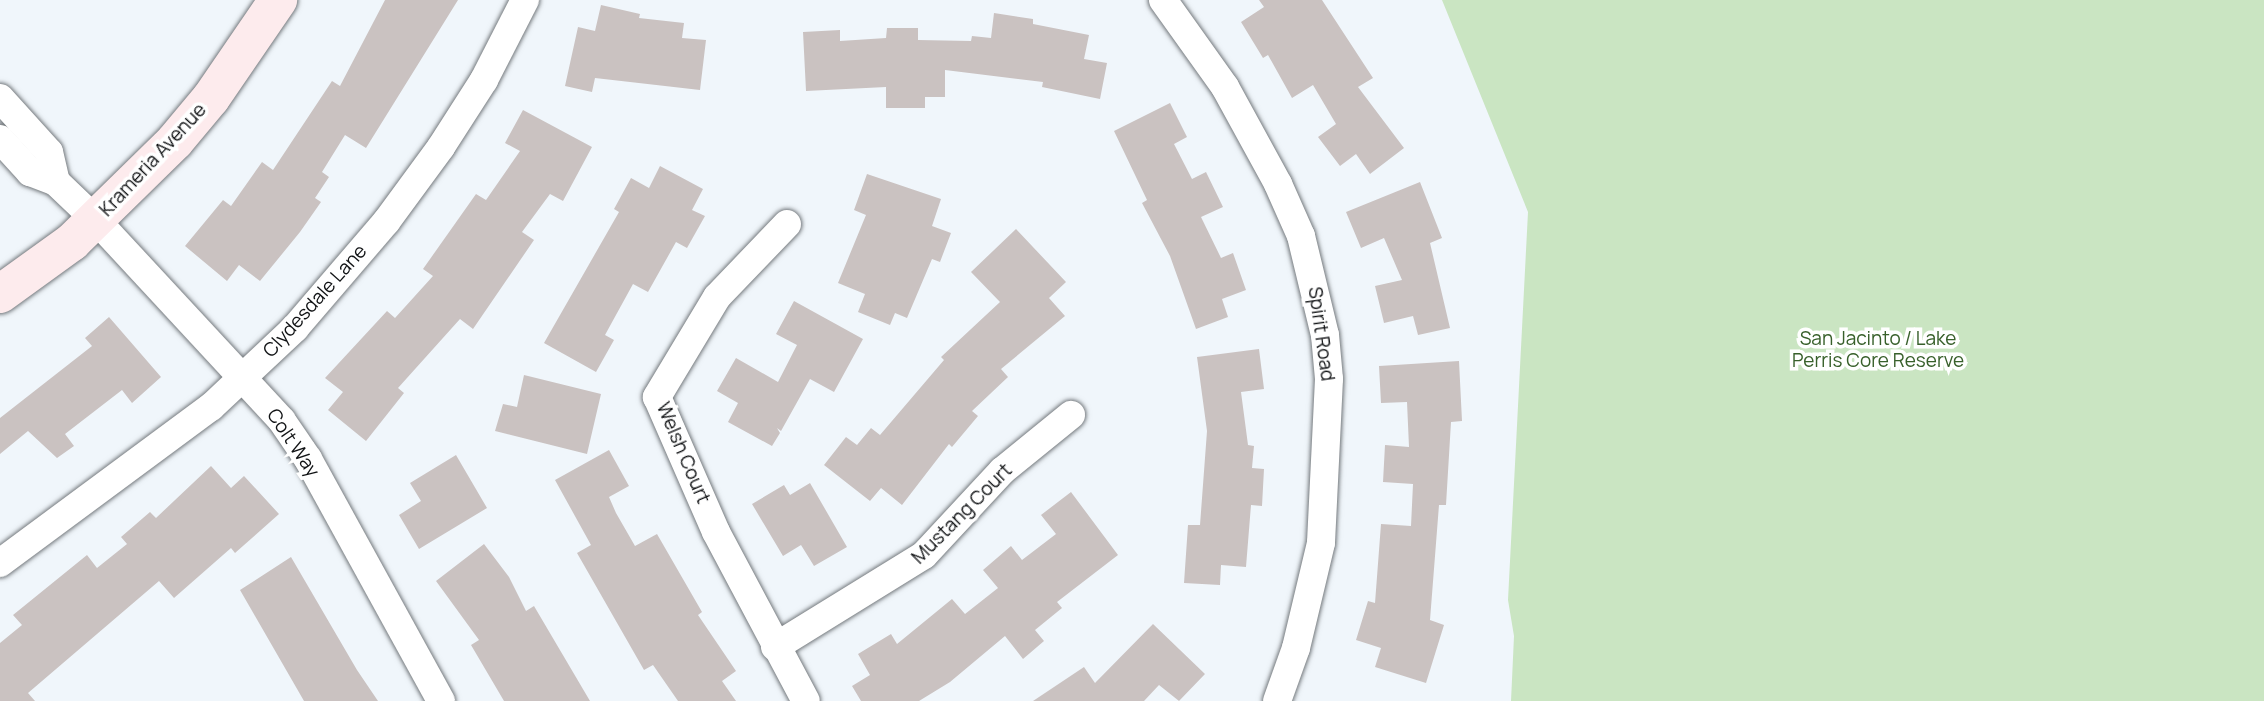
<!DOCTYPE html>
<style>
body{margin:0}
#map{position:relative;width:2264px;height:701px;overflow:hidden;background:#f0f6fb;font-family:Manrope,sans-serif}
div>[style]{position:absolute}
[style*='--x']{left:calc(var(--x)*1px);top:calc(var(--y)*1px);width:calc(var(--w)*1px);rotate:calc(var(--a)*1deg)}
.green>*{inset:0;background:#cae5c2}
.building>*{inset:0;background:#cac2c1}
.roads{filter:drop-shadow(0 0 2px #757a7e) drop-shadow(0 0 2px #757a7e)}
.street>*{height:28px;margin:-14px;padding:0 14px;transform-origin:14px;border-radius:14px;background:#fff}
.secondary>*{height:38px;margin:-19px;padding:0 19px;transform-origin:19px;border-radius:19px;background:#fdebed}
span{translate:-50% -50%;white-space:nowrap;text-align:center;line-height:1.15;-webkit-text-stroke:7px #fff;paint-order:stroke}
.street-label{font-size:19px;color:#101214}
.park-label{font-size:19px;color:#38602b}
</style>
<div id="map">
<div class="green">
<div style="clip-path:polygon(1442px 0,2264px 0,2264px 701px,1511px 701px,1514px 636px,1508px 600px,1528px 212px)"></div>
</div>
<div class="building">
<div style="clip-path:polygon(385px 0,458px 0,366px 148px,345px 135px,322px 172px,329px 177px,315px 198px,321px 202px,300px 232px,260px 281px,239px 265px,227px 281px,185px 246px,223px 200px,231px 206px,262px 162px,273px 170px,332px 81px,340px 86px)"></div>
<div style="clip-path:polygon(1259px 0,1322px 0,1373px 78px,1358px 87px,1404px 148px,1370px 174px,1356px 154px,1340px 166px,1318px 137px,1336px 124px,1313px 85px,1292px 98px,1268px 55px,1263px 58px,1241px 22px,1264px 7px)"></div>
<div style="clip-path:polygon(601px 5px,640px 14px,639px 18px,684px 23px,682px 38px,706px 40px,700px 90px,595px 78px,592px 92px,565px 86px,578px 27px,595px 31px)"></div>
<div style="clip-path:polygon(994px 13px,1033px 19px,1033px 24px,1089px 35px,1084px 59px,1107px 63px,1100px 99px,1042px 87px,1043px 82px,945px 70px,945px 97px,925px 97px,925px 108px,886px 108px,886px 87px,806px 91px,803px 32px,840px 30px,840px 41px,886px 38px,887px 28px,918px 28px,918px 40px,971px 41px,972px 36px,991px 38px)"></div>
<div style="clip-path:polygon(1170px 103px,1187px 137px,1174px 144px,1192px 179px,1206px 172px,1223px 207px,1201px 217px,1221px 258px,1233px 253px,1246px 290px,1222px 299px,1228px 317px,1196px 329px,1170px 256px,1142px 203px,1147px 200px,1114px 131px)"></div>
<div style="clip-path:polygon(523px 110px,592px 147px,563px 201px,550px 194px,522px 232px,534px 240px,473px 329px,460px 319px,398px 388px,404px 393px,366px 441px,328px 410px,343px 392px,325px 378px,387px 311px,395px 318px,433px 276px,423px 269px,476px 194px,486px 200px,520px 151px,505px 143px)"></div>
<div style="clip-path:polygon(660px 166px,703px 189px,692px 210px,705px 216px,687px 248px,676px 242px,648px 292px,633px 284px,605px 335px,614px 340px,596px 372px,544px 343px,619px 212px,614px 209px,631px 178px,649px 188px)"></div>
<div style="clip-path:polygon(867px 174px,941px 199px,932px 226px,951px 233px,940px 262px,932px 259px,907px 318px,895px 313px,890px 325px,858px 312px,865px 294px,838px 283px,866px 215px,854px 210px)"></div>
<div style="clip-path:polygon(1420px 182px,1442px 238px,1430px 243px,1450px 328px,1418px 335px,1413px 316px,1384px 323px,1375px 286px,1402px 280px,1384px 238px,1361px 248px,1346px 212px)"></div>
<div style="clip-path:polygon(1016px 229px,1066px 282px,1049px 298px,1065px 316px,1001px 369px,1008px 377px,972px 411px,978px 416px,952px 447px,949px 444px,902px 505px,881px 488px,870px 501px,824px 465px,846px 437px,857px 445px,871px 428px,880px 435px,944px 360px,941px 357px,1000px 302px,971px 272px)"></div>
<div style="clip-path:polygon(794px 301px,863px 339px,834px 392px,810px 379px,781px 431px,777px 428px,780px 433px,772px 446px,728px 422px,738px 403px,717px 391px,736px 358px,778px 382px,797px 345px,776px 334px)"></div>
<div style="clip-path:polygon(109px 317px,161px 377px,132px 403px,122px 390px,65px 434px,74px 446px,57px 458px,28px 431px,0 454px,0 418px,92px 346px,85px 338px)"></div>
<div style="clip-path:polygon(1259px 349px,1264px 389px,1241px 392px,1248px 445px,1254px 446px,1252px 468px,1264px 469px,1262px 506px,1251px 505px,1246px 567px,1221px 565px,1220px 585px,1184px 583px,1188px 525px,1200px 525px,1207px 431px,1197px 357px)"></div>
<div style="clip-path:polygon(1459px 361px,1462px 421px,1451px 422px,1446px 505px,1439px 505px,1430px 620px,1444px 625px,1426px 683px,1375px 667px,1381px 648px,1356px 640px,1368px 601px,1375px 603px,1381px 524px,1411px 526px,1413px 484px,1383px 482px,1385px 445px,1409px 447px,1407px 402px,1381px 403px,1379px 366px)"></div>
<div style="clip-path:polygon(524px 375px,601px 394px,587px 454px,495px 431px,503px 404px,517px 407px)"></div>
<div style="clip-path:polygon(609px 450px,629px 486px,609px 497px,616px 513px,635px 546px,657px 534px,702px 612px,698px 615px,736px 671px,722px 681px,736px 701px,678px 701px,653px 665px,644px 670px,577px 553px,591px 545px,555px 480px)"></div>
<div style="clip-path:polygon(456px 455px,487px 508px,419px 549px,399px 515px,421px 501px,410px 483px)"></div>
<div style="clip-path:polygon(211px 466px,231px 488px,244px 476px,279px 514px,235px 553px,231px 548px,174px 598px,159px 581px,28px 693px,35px 701px,0 701px,0 643px,22px 625px,13px 615px,87px 555px,97px 568px,127px 544px,121px 537px,150px 512px,156px 518px)"></div>
<div style="clip-path:polygon(810px 483px,847px 547px,814px 566px,801px 545px,783px 556px,752px 504px,784px 485px,790px 495px)"></div>
<div style="clip-path:polygon(1071px 492px,1118px 555px,1057px 602px,1062px 608px,1035px 630px,1044px 641px,1023px 659px,1005px 636px,950px 682px,919px 701px,861px 701px,852px 686px,870px 675px,858px 654px,891px 634px,897px 644px,952px 599px,965px 614px,998px 588px,983px 570px,1011px 546px,1022px 560px,1056px 534px,1041px 515px)"></div>
<div style="clip-path:polygon(484px 544px,509px 577px,526px 611px,534px 606px,590px 701px,504px 701px,471px 645px,479px 640px,436px 581px)"></div>
<div style="clip-path:polygon(291px 557px,357px 670px,378px 701px,304px 701px,240px 590px)"></div>
<div style="clip-path:polygon(1153px 624px,1205px 674px,1179px 701px,1159px 685px,1144px 701px,1033px 701px,1084px 667px,1095px 683px)"></div>
</div>
<div class="roads">
<div class="street">
<div style="--x:1163;--y:0;--w:107;--a:54.5"></div>
<div style="--x:1225;--y:87;--w:111;--a:61.3"></div>
<div style="--x:1278;--y:184;--w:57;--a:66.1"></div>
<div style="--x:1301;--y:236;--w:102;--a:76.4"></div>
<div style="--x:1325;--y:335;--w:44;--a:84.8"></div>
<div style="--x:1329;--y:379;--w:164;--a:92.8"></div>
<div style="--x:1321;--y:543;--w:108;--a:103.4"></div>
<div style="--x:1296;--y:648;--w:56;--a:109.7"></div>
<div style="--x:0;--y:98;--w:73;--a:47.8"></div>
<div style="--x:49;--y:152;--w:31;--a:77"></div>
<div style="--x:0;--y:139;--w:45;--a:47.7"></div>
<div style="--x:30;--y:172;--w:28;--a:21"></div>
<div style="--x:56;--y:182;--w:57;--a:43.6"></div>
<div style="--x:97;--y:221;--w:272;--a:47.2"></div>
<div style="--x:282;--y:421;--w:46;--a:55.6"></div>
<div style="--x:308;--y:459;--w:276;--a:61.2"></div>
<div style="--x:787;--y:224;--w:101;--a:133.8"></div>
<div style="--x:717;--y:297;--w:117;--a:121"></div>
<div style="--x:657;--y:397;--w:147;--a:66.4"></div>
<div style="--x:716;--y:532;--w:191;--a:62"></div>
<div style="--x:0;--y:563;--w:262;--a:-36.5"></div>
<div style="--x:211;--y:407;--w:115;--a:-43.2"></div>
<div style="--x:295;--y:328;--w:140;--a:-49.4"></div>
<div style="--x:386;--y:222;--w:93;--a:-53.7"></div>
<div style="--x:441;--y:147;--w:80;--a:-57.3"></div>
<div style="--x:484;--y:80;--w:90;--a:-62.9"></div>
<div style="--x:775;--y:647;--w:175;--a:-31.7"></div>
<div style="--x:924;--y:555;--w:115;--a:-47.1"></div>
<div style="--x:1002;--y:471;--w:89;--a:-39.1"></div>
</div>
<div class="secondary">
<div style="--x:0;--y:294;--w:89;--a:-35.8"></div>
<div style="--x:72;--y:242;--w:144;--a:-44.4"></div>
<div style="--x:175;--y:141;--w:56;--a:-50.1"></div>
<div style="--x:211;--y:98;--w:119;--a:-55.6"></div>
</div>
</div>
<div class="street-label">
<span style="left:153px;top:160px;rotate:-47deg">Krameria Avenue</span>
<span style="left:315px;top:301px;rotate:-48deg">Clydesdale Lane</span>
<span style="left:1321px;top:334px;rotate:82deg">Spirit Road</span>
<span style="left:293px;top:443px;rotate:56deg">Colt Way</span>
<span style="left:683px;top:453px;rotate:67deg">Welsh Court</span>
<span style="left:962px;top:514px;rotate:-45deg">Mustang Court</span>
</div>
<div class="park-label">
<span style="left:1878px;top:350px">San Jacinto / Lake<br>Perris Core Reserve</span>
</div>
</div>
